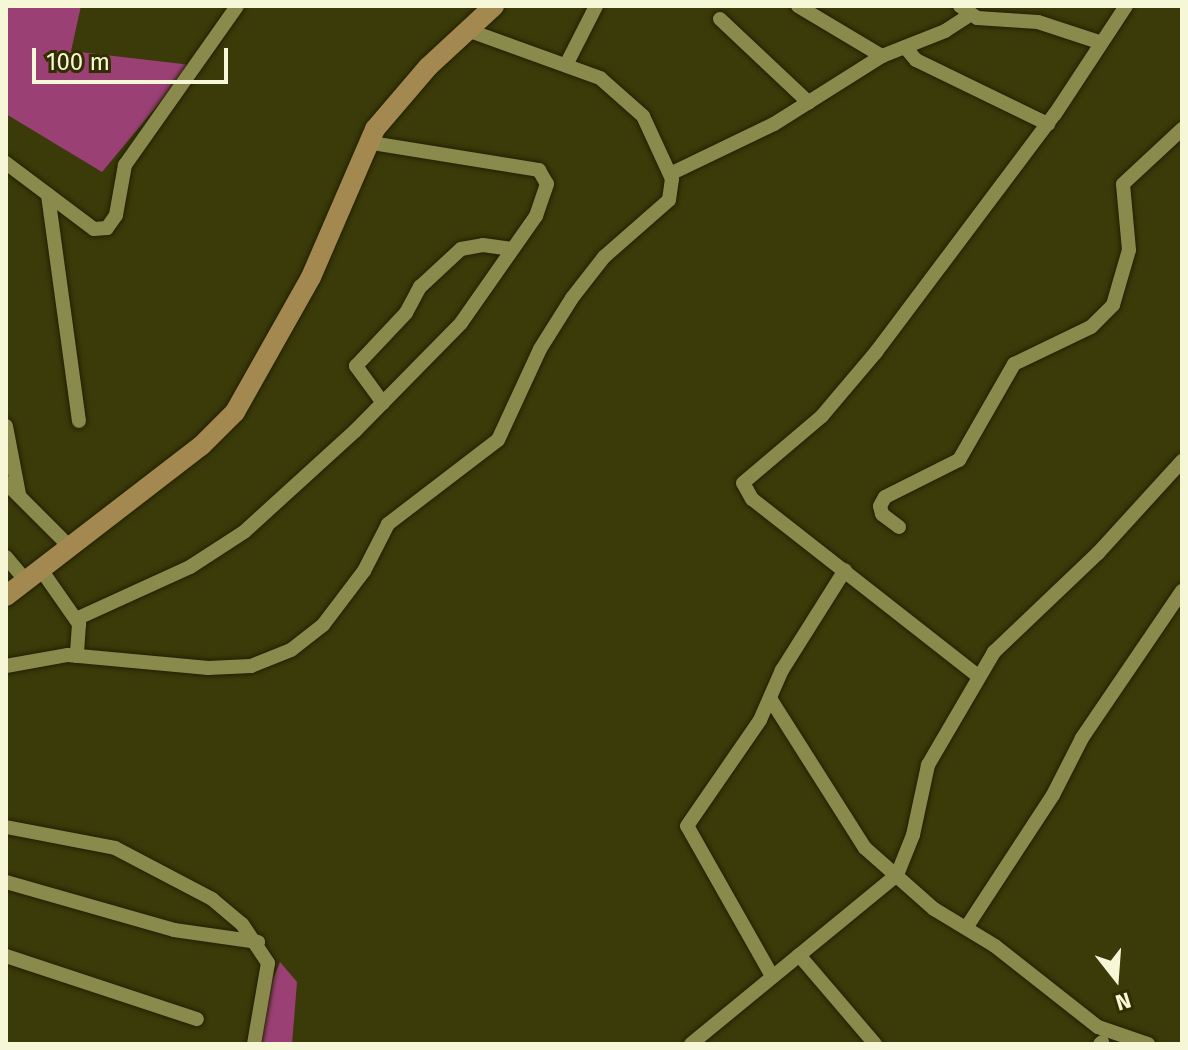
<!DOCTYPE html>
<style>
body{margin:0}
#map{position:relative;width:1188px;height:1050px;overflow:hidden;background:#3b3a09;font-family:"Fira Sans",sans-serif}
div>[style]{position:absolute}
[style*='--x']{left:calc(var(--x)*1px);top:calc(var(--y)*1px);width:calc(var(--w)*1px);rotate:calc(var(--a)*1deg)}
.forest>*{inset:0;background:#9b4074}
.roads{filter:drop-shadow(0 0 2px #212001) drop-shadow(0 0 2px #212001)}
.minor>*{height:14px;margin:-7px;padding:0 7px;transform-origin:7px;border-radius:7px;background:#8b8a4d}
.secondary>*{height:20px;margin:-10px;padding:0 10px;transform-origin:10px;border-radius:10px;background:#a38850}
span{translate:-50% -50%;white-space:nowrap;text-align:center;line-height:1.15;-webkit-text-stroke:8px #312f00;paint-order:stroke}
.frame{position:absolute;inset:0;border:8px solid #f6f7d7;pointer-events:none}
.north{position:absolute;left:1076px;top:938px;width:80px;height:80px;-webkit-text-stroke:6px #312f00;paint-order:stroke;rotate:163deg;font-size:22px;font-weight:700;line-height:32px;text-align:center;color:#f6f7d7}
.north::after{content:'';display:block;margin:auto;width:28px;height:36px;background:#f6f7d7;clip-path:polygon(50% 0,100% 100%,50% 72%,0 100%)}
.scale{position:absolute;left:32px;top:48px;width:196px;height:36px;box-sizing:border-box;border:4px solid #f6f7d7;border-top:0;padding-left:10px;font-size:24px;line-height:28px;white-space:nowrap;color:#f6f7d7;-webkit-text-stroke:6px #312f00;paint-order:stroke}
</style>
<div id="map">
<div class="forest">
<div style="clip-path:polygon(6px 6px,81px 6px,71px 51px,191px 65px,102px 172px,6px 114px)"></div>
<div style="clip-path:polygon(280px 962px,297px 982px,292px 1044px,246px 1044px)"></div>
</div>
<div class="roads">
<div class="minor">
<div style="--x:798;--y:6;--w:98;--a:30.8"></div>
<div style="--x:960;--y:6;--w:21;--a:35"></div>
<div style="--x:977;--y:18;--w:61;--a:3.8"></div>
<div style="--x:1038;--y:22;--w:64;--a:18.2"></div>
<div style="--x:720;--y:19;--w:122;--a:43.3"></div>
<div style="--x:905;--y:47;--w:17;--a:50"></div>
<div style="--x:916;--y:60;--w:147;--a:25.9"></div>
<div style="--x:566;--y:65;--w:66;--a:-63"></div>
<div style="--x:6;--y:163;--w:110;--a:36.9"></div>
<div style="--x:94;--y:229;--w:13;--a:-4"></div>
<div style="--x:107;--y:228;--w:16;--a:-55"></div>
<div style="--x:116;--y:215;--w:51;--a:-79.8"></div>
<div style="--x:125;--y:165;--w:194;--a:-54.8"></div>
<div style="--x:670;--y:174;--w:115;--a:-25.7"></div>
<div style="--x:774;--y:124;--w:128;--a:-32.2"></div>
<div style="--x:882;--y:56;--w:68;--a:-21.6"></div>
<div style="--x:945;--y:31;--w:31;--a:-33"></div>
<div style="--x:48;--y:195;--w:228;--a:82.2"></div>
<div style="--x:383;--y:403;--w:46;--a:-126.1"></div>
<div style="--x:356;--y:366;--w:73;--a:-46.7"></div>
<div style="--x:406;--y:313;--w:30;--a:-62"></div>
<div style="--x:420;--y:287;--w:56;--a:-42.8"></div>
<div style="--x:461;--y:249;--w:22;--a:-10"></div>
<div style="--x:483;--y:245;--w:29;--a:8"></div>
<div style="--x:6;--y:426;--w:69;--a:79.2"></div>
<div style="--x:6;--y:483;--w:91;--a:45"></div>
<div style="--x:899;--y:527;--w:21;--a:-143"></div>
<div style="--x:882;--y:514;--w:8;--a:-104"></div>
<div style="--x:880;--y:506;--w:10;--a:-61"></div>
<div style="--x:885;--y:497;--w:83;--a:-26.6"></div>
<div style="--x:959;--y:460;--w:111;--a:-60.2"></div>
<div style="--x:1014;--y:364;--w:85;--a:-25.7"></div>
<div style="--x:1091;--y:327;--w:31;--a:-45"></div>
<div style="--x:1113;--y:305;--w:57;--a:-73.8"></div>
<div style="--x:1129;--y:250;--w:66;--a:-95.2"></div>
<div style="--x:1123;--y:184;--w:81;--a:-43"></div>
<div style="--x:6;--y:557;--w:31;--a:50"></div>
<div style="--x:42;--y:571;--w:65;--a:55.1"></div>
<div style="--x:79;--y:624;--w:32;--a:94"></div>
<div style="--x:76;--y:619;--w:125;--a:-24.5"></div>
<div style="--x:190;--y:567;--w:64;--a:-32.9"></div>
<div style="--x:244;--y:532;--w:150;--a:-42.3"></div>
<div style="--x:355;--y:431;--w:151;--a:-45.5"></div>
<div style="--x:461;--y:323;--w:131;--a:-55"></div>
<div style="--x:536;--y:216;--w:34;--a:-71"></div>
<div style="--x:547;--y:184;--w:16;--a:-120"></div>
<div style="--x:539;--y:170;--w:174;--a:-170.8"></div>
<div style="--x:6;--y:666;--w:63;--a:-10.1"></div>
<div style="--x:68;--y:655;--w:141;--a:5.3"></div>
<div style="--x:208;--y:668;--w:43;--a:-2.7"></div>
<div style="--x:251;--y:666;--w:43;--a:-21.8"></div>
<div style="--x:291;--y:650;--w:41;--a:-38"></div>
<div style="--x:323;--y:625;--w:68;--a:-52.8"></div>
<div style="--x:364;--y:571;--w:53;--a:-62.9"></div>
<div style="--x:388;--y:524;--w:138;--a:-37.4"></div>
<div style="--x:498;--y:440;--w:100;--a:-65.2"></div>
<div style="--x:540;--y:349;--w:60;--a:-57.9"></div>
<div style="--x:572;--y:298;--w:52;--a:-52"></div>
<div style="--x:604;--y:257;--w:86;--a:-41.2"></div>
<div style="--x:669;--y:200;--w:21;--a:-82"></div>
<div style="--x:672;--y:179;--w:69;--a:-114.7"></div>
<div style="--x:643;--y:116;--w:57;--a:-138.5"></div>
<div style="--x:600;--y:78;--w:138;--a:-160.1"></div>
<div style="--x:978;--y:676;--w:287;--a:-141.9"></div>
<div style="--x:752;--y:499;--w:18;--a:-119"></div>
<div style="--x:743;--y:483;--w:104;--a:-40.3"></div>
<div style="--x:822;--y:416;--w:84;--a:-49.8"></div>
<div style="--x:876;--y:352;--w:298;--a:-53.1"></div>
<div style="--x:1055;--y:114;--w:129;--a:-56.7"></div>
<div style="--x:771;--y:700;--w:175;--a:57.6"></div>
<div style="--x:865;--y:848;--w:92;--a:41.5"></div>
<div style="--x:934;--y:909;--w:71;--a:31.2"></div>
<div style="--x:995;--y:946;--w:131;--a:38.2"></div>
<div style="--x:1098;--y:1027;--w:53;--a:18.8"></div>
<div style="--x:6;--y:827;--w:111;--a:10.9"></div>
<div style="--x:115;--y:848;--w:110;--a:27.7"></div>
<div style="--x:212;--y:899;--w:39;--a:40"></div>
<div style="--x:242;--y:924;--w:47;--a:56.3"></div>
<div style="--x:268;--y:963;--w:82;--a:99.8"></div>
<div style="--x:6;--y:882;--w:175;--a:15.9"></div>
<div style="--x:174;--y:930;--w:85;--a:8.1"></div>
<div style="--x:966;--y:928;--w:159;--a:-56.8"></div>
<div style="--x:1053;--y:795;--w:64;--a:-63"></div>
<div style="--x:1082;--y:738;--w:178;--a:-55.8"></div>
<div style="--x:799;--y:955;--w:117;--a:49.5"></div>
<div style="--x:6;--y:956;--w:201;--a:18.3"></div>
<div style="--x:772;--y:976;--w:172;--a:-119.5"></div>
<div style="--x:687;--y:826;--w:129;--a:-55.4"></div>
<div style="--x:760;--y:720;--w:55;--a:-66.3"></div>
<div style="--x:782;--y:670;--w:118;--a:-57.8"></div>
<div style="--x:691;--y:1044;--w:266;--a:-39.4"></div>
<div style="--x:897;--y:875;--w:43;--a:-68.2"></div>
<div style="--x:913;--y:835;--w:72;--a:-77.9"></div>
<div style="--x:928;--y:765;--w:131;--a:-59.7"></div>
<div style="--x:994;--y:652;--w:144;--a:-43.6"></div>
<div style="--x:1098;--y:553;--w:125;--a:-47.6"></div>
<div style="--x:1100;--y:1044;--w:3;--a:-45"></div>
</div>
<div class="secondary">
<div style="--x:6;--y:596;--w:246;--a:-37.6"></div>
<div style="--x:201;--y:446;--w:48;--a:-45"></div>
<div style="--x:235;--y:412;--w:155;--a:-60.6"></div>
<div style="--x:311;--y:277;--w:161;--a:-66.6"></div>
<div style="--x:375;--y:129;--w:82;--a:-49.5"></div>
<div style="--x:428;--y:67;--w:90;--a:-42.7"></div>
</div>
</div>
<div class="frame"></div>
<div class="north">N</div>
<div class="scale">100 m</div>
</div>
